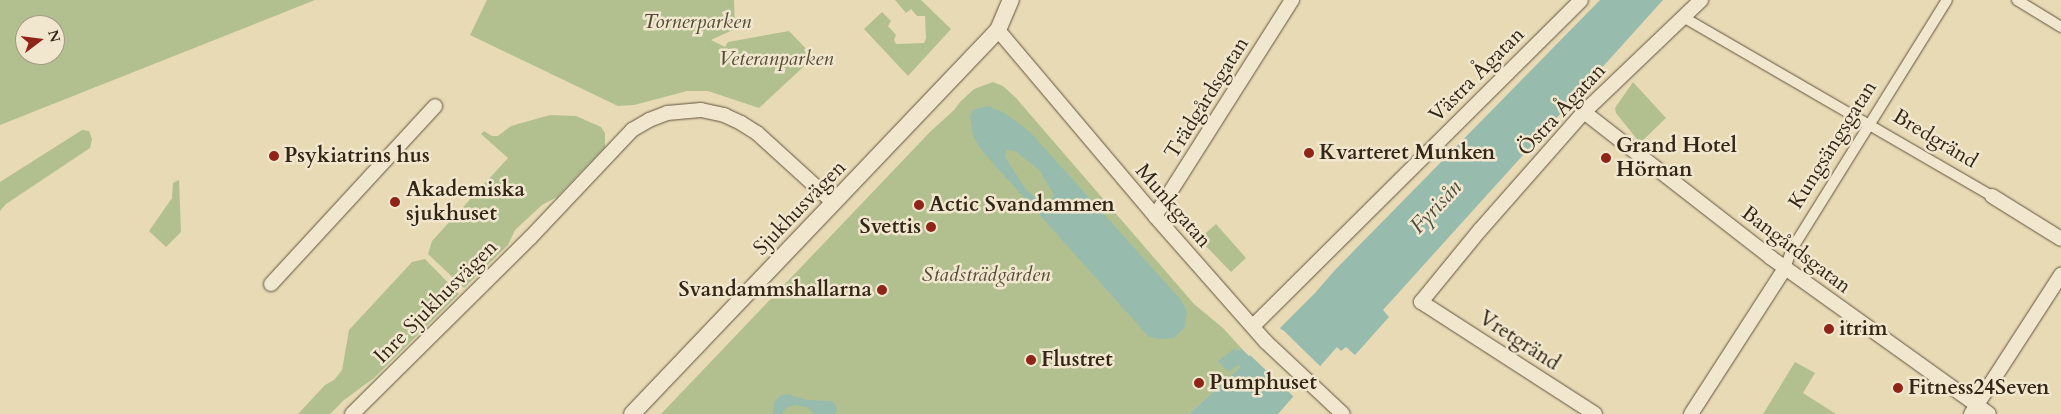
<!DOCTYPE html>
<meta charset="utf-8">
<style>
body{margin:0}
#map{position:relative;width:2061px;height:414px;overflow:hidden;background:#e8dab4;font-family:Cardo,serif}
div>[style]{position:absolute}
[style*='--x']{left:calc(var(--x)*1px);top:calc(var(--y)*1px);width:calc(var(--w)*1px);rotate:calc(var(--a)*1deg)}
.green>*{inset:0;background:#b2c090}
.water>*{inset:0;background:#97bbad}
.pier>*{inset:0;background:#e8dab4}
.roads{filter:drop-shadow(0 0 1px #61533e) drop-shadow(0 0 1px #61533e)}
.pedestrian>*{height:10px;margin:-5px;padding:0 5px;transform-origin:5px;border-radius:5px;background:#f0e7ce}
.minor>*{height:14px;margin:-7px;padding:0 7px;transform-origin:7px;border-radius:7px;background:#f0e7ce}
.tertiary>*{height:16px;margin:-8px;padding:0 8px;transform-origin:8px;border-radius:8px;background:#f0e7ce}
.dots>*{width:14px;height:14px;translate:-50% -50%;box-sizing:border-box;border:2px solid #f0e7ce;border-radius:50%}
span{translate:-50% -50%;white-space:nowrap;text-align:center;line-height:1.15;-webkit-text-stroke:5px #f0e7ce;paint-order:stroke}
.park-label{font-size:21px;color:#544c35;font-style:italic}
.street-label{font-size:21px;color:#342617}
.poi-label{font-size:21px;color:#342617;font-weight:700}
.left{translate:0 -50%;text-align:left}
.right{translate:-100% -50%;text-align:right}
.water-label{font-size:22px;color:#4d4b3c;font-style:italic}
.north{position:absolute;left:15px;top:15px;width:50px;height:50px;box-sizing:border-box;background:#f0e7ce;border:1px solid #a59a85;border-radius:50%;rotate:75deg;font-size:14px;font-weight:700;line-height:20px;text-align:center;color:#342617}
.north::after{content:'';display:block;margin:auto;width:18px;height:22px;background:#8f2418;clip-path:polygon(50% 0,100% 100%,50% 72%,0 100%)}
</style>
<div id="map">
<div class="green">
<div style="clip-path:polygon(evenodd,0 0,315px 0,0 125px,0 0,25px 25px,55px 25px,55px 55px,25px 55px,25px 25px)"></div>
<div style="clip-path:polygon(487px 0,734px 0,735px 29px,711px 40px,725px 47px,728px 42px,789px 31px,814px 57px,759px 108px,708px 91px,687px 91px,634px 105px,618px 106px,470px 35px)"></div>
<div style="clip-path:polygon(895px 0,921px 0,951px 29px,908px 76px,864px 29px,882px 12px,891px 21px,888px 26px,896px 35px,894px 40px,896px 44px,924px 43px,926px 38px,925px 16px,917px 16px,911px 9px,906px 13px)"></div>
<div style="clip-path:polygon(993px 82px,1003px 86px,1016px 98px,1194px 304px,1223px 328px,1243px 350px,1234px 349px,1240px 367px,1189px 414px,661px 414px,930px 132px,954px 110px,960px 102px,974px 89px)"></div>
<div style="clip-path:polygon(1633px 82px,1666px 118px,1640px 143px,1616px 113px,1615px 108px)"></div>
<div style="clip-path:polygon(550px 115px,576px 116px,601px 127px,605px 133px,605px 147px,557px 197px,542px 205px,515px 230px,508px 245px,464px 288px,428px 254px,432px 241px,508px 158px,481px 134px,484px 131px,492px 136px,498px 136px,511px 126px)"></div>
<div style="clip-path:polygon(82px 130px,89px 131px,92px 139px,90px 148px,6px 204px,0 211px,0 182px)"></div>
<div style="clip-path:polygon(179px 180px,181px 232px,166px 247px,149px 231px,172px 198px,173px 183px)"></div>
<div style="clip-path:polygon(1216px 224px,1246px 258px,1231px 272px,1199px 239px)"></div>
<div style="clip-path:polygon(425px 259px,459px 294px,374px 378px,344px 400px,330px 414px,298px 414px,325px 385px,334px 380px,342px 370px,349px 330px,412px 262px)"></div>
<div style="clip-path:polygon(1795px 362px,1815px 373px,1803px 393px,1836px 414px,1763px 414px)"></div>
</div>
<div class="water">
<div style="clip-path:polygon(1600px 0,1663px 0,1383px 310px,1389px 317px,1355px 355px,1346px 347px,1341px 351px,1337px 347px,1278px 414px,1189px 414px,1240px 367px,1238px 365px,1228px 372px,1218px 361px,1234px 349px,1243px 350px,1249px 356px,1283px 331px,1280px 328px,1315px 293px,1335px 270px)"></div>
<div style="clip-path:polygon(evenodd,988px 106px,1005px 113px,1030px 132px,1182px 301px,1187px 312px,1185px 327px,1174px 338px,1161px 339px,1149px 337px,983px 152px,973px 136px,970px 116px,973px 110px,988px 106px,1006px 150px,1015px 151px,1039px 170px,1053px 193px,1052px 204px,1043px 205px,1025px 188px,1005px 157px,1006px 150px)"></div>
<div style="clip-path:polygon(787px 394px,807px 400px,832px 401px,836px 405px,837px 410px,835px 414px,814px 414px,807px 407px,795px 405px,786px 408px,782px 414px,773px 414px,774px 402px,780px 396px)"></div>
</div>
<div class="pier">
<div style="clip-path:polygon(1283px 330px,1322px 368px,1295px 398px,1249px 354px)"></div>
</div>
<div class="roads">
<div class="pedestrian">
<div style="--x:2017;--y:0;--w:52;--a:31.5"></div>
<div style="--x:1683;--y:17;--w:357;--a:30.1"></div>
<div style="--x:1785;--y:268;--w:20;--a:-70"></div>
<div style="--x:1792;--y:249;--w:293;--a:-58.1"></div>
</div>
<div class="minor">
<div style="--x:998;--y:30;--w:243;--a:49.8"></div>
<div style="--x:1155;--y:216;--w:168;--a:48.6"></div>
<div style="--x:1266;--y:342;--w:105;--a:43.1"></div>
<div style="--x:1584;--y:112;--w:236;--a:37.9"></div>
<div style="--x:1770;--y:257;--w:269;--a:35.6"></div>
<div style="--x:1992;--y:196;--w:81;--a:31.9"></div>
<div style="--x:1155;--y:216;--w:256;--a:-57.6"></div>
<div style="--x:271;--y:284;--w:242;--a:-47.3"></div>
<div style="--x:1253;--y:326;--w:462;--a:-44.8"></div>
<div style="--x:352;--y:414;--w:250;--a:-44.7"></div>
<div style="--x:530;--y:238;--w:149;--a:-46.6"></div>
<div style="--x:632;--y:130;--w:20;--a:-30"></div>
<div style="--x:649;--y:120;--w:19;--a:-21"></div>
<div style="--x:667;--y:113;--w:34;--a:-5"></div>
<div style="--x:701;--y:110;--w:24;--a:12"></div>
<div style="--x:724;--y:115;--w:19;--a:25"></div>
<div style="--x:741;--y:123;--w:19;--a:32"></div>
<div style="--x:757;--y:133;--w:104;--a:42.3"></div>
<div style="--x:1595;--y:414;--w:207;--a:-147.2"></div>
<div style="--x:1421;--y:302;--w:93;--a:-50.7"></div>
<div style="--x:1480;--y:230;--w:157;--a:-48.6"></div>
<div style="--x:1584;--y:112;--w:162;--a:-43.7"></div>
<div style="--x:1691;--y:414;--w:174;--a:-57.2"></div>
<div style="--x:1971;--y:414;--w:166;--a:-57.1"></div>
</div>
<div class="tertiary">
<div style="--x:632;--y:414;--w:530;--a:-46.37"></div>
<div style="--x:998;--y:30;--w:33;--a:-67"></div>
</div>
</div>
<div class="dots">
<div style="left:1309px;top:153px;background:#8f2418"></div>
<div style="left:274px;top:156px;background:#8f2418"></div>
<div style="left:1606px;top:158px;background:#8f2418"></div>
<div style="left:395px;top:202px;background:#8f2418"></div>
<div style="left:919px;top:205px;background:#8f2418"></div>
<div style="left:931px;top:227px;background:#8f2418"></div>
<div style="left:882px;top:290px;background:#8f2418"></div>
<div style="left:1829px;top:329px;background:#8f2418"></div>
<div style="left:1031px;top:360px;background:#8f2418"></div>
<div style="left:1199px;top:383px;background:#8f2418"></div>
<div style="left:1898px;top:388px;background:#8f2418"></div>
</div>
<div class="park-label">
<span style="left:697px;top:22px">Tornerparken</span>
<span style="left:776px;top:59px">Veteranparken</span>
<span style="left:986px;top:275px">Stadsträdgården</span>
</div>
<div class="street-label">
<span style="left:1477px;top:75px;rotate:-45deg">Västra Ågatan</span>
<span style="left:1207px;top:98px;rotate:-58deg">Trädgårdsgatan</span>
<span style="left:1562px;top:110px;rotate:-47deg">Östra Ågatan</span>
<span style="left:1935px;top:139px;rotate:31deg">Bredgränd</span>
<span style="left:1833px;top:145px;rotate:-58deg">Kungsängsgatan</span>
<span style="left:1173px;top:206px;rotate:49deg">Munkgatan</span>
<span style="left:800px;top:208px;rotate:-46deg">Sjukhusvägen</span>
<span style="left:1796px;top:250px;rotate:37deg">Bangårdsgatan</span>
<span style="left:436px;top:302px;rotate:-45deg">Inre Sjukhusvägen</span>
<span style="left:1519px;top:341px;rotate:33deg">Vretgränd</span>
</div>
<div class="poi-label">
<span class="left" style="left:1616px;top:158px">Grand Hotel<br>Hörnan</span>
<span class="left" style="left:1319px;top:153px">Kvarteret Munken</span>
<span class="left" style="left:284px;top:156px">Psykiatrins hus</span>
<span class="left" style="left:406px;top:202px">Akademiska<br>sjukhuset</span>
<span class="left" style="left:929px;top:205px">Actic Svandammen</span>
<span class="right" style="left:921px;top:227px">Svettis</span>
<span class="right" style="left:872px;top:290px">Svandammshallarna</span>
<span class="left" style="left:1839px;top:329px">itrim</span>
<span class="left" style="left:1041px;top:360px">Flustret</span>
<span class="left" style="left:1209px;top:383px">Pumphuset</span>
<span class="left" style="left:1908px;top:388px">Fitness24Seven</span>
</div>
<div class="water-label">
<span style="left:1436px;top:207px;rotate:-47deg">Fyrisån</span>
</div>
<div class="north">N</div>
</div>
